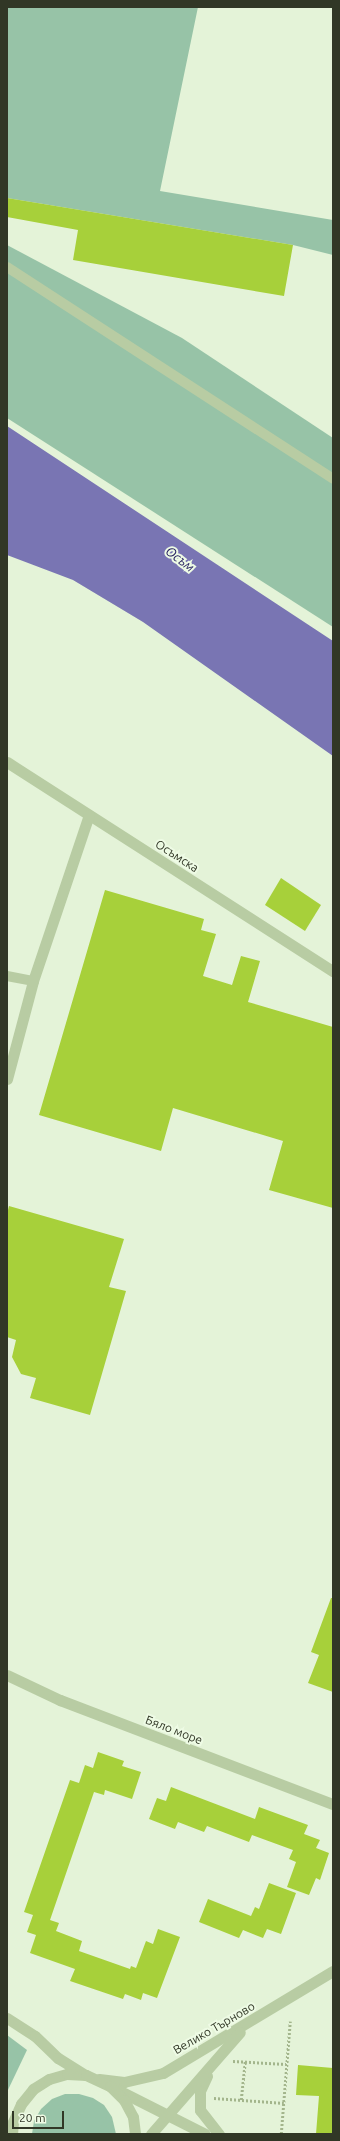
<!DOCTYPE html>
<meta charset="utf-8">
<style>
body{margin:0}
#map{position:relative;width:340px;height:2141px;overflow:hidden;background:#e4f3d8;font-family:Ubuntu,sans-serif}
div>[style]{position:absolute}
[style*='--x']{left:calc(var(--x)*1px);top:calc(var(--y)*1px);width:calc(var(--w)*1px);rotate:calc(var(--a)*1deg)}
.green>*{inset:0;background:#97c3a7}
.water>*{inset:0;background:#7975b3}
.building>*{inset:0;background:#a7d03a}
.path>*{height:2.5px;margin-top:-1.25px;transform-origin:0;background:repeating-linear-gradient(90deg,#a3b58c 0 2px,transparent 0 4px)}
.service>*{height:10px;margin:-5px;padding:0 5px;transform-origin:5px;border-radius:5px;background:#b8cca3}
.minor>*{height:11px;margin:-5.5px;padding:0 5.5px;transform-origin:5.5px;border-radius:5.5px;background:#b8cca3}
.tertiary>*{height:11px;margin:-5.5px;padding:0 5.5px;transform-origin:5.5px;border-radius:5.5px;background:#b8cca3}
span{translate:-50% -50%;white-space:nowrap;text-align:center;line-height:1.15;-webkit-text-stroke:4px #eefbe5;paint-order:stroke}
.street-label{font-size:12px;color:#313726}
.water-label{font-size:13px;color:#1f185c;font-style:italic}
.frame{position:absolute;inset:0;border:8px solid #313726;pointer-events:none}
.scale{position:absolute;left:12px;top:2111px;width:52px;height:18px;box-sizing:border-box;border:2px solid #313726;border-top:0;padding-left:5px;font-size:12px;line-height:14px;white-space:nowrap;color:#313726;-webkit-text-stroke:3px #eefbe5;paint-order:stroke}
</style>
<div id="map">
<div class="green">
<div style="clip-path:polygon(7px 7px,198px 7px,160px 191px,333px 220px,333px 255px,293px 245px,7px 198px)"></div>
<div style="clip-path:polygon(7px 245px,182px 338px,333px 438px,333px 627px,7px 418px)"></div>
<div style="clip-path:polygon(7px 2035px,27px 2050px,7px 2092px)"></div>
<div style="clip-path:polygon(65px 2094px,79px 2094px,93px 2098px,104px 2105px,112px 2117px,116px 2134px,32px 2134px,34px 2121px,41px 2109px,52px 2099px)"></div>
</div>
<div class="water">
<div style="clip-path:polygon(7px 426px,333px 641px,333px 756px,143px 622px,73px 580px,7px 555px)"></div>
</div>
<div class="building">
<div style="clip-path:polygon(7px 198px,293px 245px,284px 296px,73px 260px,78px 230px,7px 217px)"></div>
<div style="clip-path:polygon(281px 878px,321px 905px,305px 931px,265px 905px)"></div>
<div style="clip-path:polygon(105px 890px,204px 919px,201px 930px,216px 934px,203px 976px,232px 985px,241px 956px,260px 961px,248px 1002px,333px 1027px,333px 1208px,269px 1190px,283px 1141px,173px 1108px,161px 1151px,39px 1115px)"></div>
<div style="clip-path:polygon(9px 1206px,124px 1239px,109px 1287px,126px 1291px,90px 1415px,30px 1398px,36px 1378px,21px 1374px,12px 1357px,16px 1340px,7px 1337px,7px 1214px)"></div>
<div style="clip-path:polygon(331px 1598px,333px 1598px,333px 1692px,308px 1683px,319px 1655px,311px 1652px)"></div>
<div style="clip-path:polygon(98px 1752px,124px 1761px,122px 1766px,141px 1772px,132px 1799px,105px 1790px,104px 1795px,94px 1792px,50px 1920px,59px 1923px,56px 1931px,82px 1941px,79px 1951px,130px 1969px,131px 1966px,136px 1968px,146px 1941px,153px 1944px,158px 1929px,180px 1937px,157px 1998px,143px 1993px,141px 2000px,125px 1994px,123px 1999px,70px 1981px,75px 1969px,30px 1953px,36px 1935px,27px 1932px,33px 1915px,24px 1912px,70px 1780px,79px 1783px,85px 1765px,93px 1768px)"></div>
<div style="clip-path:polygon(171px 1787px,255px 1819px,259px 1807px,308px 1825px,304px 1834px,320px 1840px,316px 1848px,329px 1853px,320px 1880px,316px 1878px,309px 1895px,287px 1887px,296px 1862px,289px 1859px,293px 1850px,252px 1835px,249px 1842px,207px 1826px,204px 1832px,178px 1822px,175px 1829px,149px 1819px,157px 1798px,166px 1801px)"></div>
<div style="clip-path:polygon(269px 1883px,296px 1893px,281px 1934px,267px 1929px,263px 1938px,243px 1930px,239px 1938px,199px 1922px,208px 1899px,251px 1916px,255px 1907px,259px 1909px)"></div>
<div style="clip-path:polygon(298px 2065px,333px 2068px,333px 2134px,316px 2134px,319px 2096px,296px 2095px)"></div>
</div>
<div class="path">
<div style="--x:233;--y:2061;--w:53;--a:3.2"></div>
<div style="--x:214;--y:2098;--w:70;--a:4.1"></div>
<div style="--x:241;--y:2100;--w:39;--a:-84"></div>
<div style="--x:281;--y:2134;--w:113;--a:-85.4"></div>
</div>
<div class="service">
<div style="--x:7;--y:267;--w:389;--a:33"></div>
<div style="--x:7;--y:976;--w:26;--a:11"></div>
</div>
<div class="minor">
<div style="--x:7;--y:762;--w:387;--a:32.7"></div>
<div style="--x:7;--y:1079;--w:101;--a:-75.1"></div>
<div style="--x:33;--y:981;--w:175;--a:-71.4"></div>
<div style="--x:7;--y:1675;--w:59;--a:25.3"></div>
<div style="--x:60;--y:1700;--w:292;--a:20.9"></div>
</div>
<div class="tertiary">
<div style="--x:7;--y:2018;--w:33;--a:33"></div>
<div style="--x:35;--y:2036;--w:32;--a:44"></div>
<div style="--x:58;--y:2058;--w:31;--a:32"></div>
<div style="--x:207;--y:2076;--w:17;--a:115"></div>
<div style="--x:200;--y:2091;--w:19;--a:90"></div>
<div style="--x:200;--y:2110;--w:31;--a:52"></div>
<div style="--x:99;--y:2079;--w:25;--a:7"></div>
<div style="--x:124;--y:2082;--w:40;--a:-13"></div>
<div style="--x:163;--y:2073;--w:198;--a:-31"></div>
<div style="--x:118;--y:2090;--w:97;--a:26.8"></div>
<div style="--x:12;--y:2134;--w:12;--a:-85"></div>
<div style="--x:13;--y:2122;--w:20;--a:-66"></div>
<div style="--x:21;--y:2104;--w:19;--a:-51"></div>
<div style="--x:33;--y:2089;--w:19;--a:-32"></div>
<div style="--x:49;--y:2079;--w:19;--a:-16"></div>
<div style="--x:67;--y:2074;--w:19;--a:3"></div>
<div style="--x:86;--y:2075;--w:26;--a:25"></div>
<div style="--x:110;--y:2086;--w:20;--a:45"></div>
<div style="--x:124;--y:2100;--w:19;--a:62"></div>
<div style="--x:133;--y:2117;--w:17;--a:83"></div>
<div style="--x:151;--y:2134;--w:135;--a:-48.9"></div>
</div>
<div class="street-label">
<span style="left:177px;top:856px;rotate:33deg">Осъмска</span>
<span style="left:174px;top:1730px;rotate:21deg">Бяло море</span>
<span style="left:214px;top:2028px;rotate:-30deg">Велико Търново</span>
</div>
<div class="water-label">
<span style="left:180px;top:559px;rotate:38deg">Осъм</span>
</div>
<div class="frame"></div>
<div class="scale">20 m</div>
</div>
